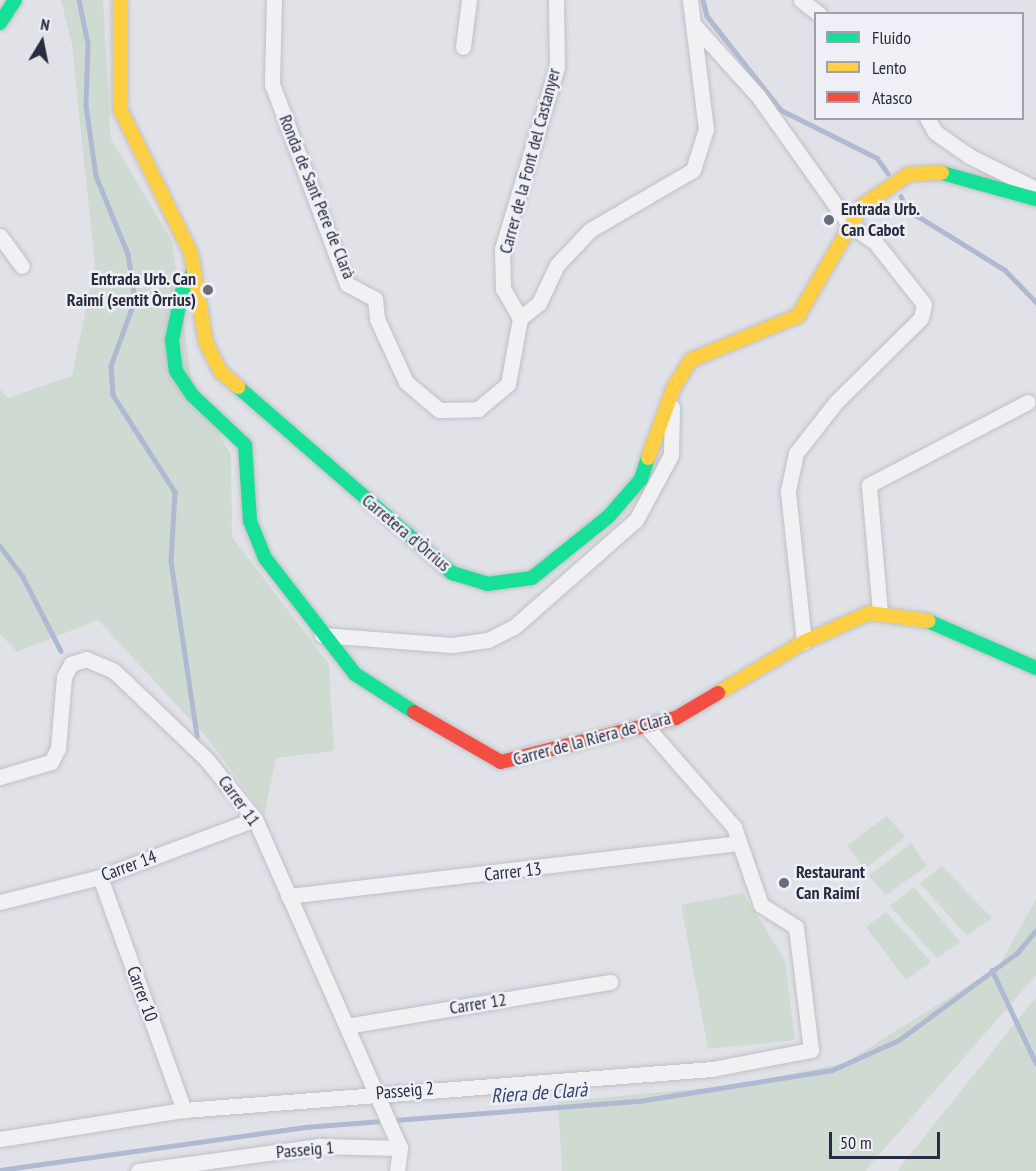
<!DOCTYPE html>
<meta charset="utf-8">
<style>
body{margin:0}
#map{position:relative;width:1036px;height:1171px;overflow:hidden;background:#e1e2e7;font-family:"PT Sans Narrow",sans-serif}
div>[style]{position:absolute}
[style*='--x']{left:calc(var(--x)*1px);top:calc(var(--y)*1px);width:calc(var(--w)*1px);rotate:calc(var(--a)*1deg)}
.green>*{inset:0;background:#cfdad2}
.stream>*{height:4.5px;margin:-2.25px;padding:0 2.25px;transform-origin:2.25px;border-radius:2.25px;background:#afb9d2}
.roads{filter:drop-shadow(0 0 2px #bfc0c5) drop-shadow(0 0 2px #bfc0c5)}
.street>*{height:15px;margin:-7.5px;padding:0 7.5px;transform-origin:7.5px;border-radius:7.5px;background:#f1f1f3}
.fast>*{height:14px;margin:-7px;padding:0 7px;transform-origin:7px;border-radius:7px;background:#16e098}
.slow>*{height:14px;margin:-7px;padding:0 7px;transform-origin:7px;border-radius:7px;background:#ffcf43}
.jam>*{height:14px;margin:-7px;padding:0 7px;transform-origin:7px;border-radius:7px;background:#f24e42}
.dots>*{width:16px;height:16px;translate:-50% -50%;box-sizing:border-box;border:3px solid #eff0f6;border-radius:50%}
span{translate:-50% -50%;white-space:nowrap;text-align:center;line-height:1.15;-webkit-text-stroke:5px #eff0f6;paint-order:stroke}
.street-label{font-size:18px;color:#282c40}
.poi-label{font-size:18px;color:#282c40;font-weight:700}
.left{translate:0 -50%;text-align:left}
.right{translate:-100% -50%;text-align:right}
.water-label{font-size:20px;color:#314275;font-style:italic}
.legend{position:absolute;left:814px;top:12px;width:210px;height:108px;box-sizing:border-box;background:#eff0f6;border:2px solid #9fa2ad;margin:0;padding:8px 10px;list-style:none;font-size:18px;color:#282c40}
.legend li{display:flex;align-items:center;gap:12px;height:30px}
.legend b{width:30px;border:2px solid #9fa2ad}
.north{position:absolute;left:12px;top:12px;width:60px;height:60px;-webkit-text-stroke:4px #eff0f6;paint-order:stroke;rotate:10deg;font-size:16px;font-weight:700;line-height:24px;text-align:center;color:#282c40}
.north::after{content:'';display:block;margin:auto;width:21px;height:27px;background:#282c40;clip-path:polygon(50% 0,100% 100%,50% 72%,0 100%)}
.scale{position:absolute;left:829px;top:1132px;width:111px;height:27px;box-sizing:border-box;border:3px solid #282c40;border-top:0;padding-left:8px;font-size:18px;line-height:21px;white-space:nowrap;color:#282c40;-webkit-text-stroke:4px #eff0f6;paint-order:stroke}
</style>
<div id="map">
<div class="green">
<div style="clip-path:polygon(61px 0,103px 0,111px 139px,172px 241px,193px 390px,231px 455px,232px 537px,329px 664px,334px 751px,276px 758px,264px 814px,208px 739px,98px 620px,17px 652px,0 634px,0 389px,8px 398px,72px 376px,95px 266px,72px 45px)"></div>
<div style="clip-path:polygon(887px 816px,905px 837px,864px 870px,847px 845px)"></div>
<div style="clip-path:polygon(911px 843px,927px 866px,886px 895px,869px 876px)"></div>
<div style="clip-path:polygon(942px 866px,992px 918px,967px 936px,920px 883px)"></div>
<div style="clip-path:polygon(914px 887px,960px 942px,937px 958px,890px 906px)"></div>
<div style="clip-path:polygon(743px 893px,785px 960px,795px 1040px,708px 1049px,681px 905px)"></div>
<div style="clip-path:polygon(1036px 899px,1036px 975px,865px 1171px,562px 1171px,558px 1102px,736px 1085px,845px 1063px,999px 966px)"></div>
<div style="clip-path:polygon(886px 912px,931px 962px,906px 980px,866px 927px)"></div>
<div style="clip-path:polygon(1036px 997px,1036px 1171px,897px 1171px)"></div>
</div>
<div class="stream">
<div style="--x:79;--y:0;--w:45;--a:78.4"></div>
<div style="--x:88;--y:44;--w:61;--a:91.9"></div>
<div style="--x:86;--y:105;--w:72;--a:82"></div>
<div style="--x:96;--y:176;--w:84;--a:67.7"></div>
<div style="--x:128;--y:254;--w:47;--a:81.3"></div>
<div style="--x:135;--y:300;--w:70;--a:110"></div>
<div style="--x:111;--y:366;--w:29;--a:86"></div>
<div style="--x:113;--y:395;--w:115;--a:57.4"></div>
<div style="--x:175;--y:492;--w:69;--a:93.3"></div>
<div style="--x:171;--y:561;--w:177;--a:81.5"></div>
<div style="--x:703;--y:0;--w:16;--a:76"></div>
<div style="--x:707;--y:16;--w:120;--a:51.8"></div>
<div style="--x:781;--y:110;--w:107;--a:26.6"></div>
<div style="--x:877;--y:158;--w:19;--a:54"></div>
<div style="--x:901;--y:196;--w:14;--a:69"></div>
<div style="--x:906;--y:209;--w:116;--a:31.6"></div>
<div style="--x:1005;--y:270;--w:45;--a:45.9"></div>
<div style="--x:0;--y:546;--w:39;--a:53"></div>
<div style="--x:23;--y:577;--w:83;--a:62.8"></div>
<div style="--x:992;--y:970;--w:103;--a:64.7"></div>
<div style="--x:0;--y:1170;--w:308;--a:-8"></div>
<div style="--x:305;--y:1127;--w:335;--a:-4.5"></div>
<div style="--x:639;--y:1101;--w:195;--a:-9.1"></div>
<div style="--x:832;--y:1070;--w:73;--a:-24.1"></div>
<div style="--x:899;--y:1040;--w:147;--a:-36.4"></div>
<div style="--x:1017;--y:953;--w:30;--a:-50"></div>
</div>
<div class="roads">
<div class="street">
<div style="--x:274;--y:0;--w:84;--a:91.4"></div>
<div style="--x:272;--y:84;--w:214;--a:69.4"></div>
<div style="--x:347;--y:284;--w:32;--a:28"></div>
<div style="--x:375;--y:299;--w:20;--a:84"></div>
<div style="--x:377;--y:319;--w:69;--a:65.3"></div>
<div style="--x:406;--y:382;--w:43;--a:40.3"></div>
<div style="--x:439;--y:410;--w:39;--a:-1"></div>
<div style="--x:478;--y:409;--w:39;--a:-40"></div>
<div style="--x:508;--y:384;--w:67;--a:-79.7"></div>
<div style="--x:520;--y:318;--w:24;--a:-38"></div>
<div style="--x:539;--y:303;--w:42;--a:-64.7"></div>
<div style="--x:557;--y:265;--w:48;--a:-46.7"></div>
<div style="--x:590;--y:230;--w:119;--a:-30.2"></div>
<div style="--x:693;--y:170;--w:43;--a:-72.4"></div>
<div style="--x:706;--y:129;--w:130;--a:-97.1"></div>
<div style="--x:801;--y:0;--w:23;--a:38"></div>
<div style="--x:694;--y:25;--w:96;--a:48"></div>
<div style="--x:758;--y:96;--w:157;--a:54.6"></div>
<div style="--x:849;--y:224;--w:32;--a:35"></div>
<div style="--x:875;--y:242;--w:79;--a:51.7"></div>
<div style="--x:924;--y:304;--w:14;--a:102"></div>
<div style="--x:921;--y:318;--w:120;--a:135.3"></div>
<div style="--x:836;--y:402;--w:65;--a:128.1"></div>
<div style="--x:796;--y:453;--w:40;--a:102"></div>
<div style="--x:788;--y:492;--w:151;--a:83.9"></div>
<div style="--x:463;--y:47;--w:47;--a:-82.7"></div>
<div style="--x:927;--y:118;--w:16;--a:60"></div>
<div style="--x:935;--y:132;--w:42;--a:35.2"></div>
<div style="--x:969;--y:156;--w:75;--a:26.2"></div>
<div style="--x:0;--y:236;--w:37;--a:54"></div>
<div style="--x:520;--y:318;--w:34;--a:-120"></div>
<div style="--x:503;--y:289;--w:40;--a:-91.4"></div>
<div style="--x:502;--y:249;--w:190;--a:-73.2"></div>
<div style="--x:557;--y:67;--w:67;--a:-90.9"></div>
<div style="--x:880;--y:612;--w:127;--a:-95"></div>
<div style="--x:869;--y:485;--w:179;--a:-27.6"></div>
<div style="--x:322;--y:635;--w:130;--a:4.4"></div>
<div style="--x:452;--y:645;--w:36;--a:-8"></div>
<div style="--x:488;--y:640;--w:29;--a:-27"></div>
<div style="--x:514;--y:627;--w:162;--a:-41.3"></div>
<div style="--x:636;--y:520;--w:74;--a:-61.7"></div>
<div style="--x:671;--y:455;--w:48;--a:-88.8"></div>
<div style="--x:0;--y:777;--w:53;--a:-16.4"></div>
<div style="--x:51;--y:762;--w:16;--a:-63"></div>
<div style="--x:58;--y:748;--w:71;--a:-85.2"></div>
<div style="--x:64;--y:677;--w:15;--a:-62"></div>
<div style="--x:71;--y:664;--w:16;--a:-18"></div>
<div style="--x:86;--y:659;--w:30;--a:23"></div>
<div style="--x:114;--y:671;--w:129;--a:43.7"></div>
<div style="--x:207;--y:760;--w:76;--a:50.9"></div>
<div style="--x:255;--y:819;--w:359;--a:66.2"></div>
<div style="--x:400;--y:1147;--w:24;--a:97"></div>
<div style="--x:100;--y:877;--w:248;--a:70.2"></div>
<div style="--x:288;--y:896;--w:452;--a:-6.7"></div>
<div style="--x:0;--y:902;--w:103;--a:-14"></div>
<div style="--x:100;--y:877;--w:165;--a:-20.5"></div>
<div style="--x:346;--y:1026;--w:268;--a:-9.5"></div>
<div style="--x:0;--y:1139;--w:186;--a:-9"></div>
<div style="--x:184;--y:1110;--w:530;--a:-4.44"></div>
<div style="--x:712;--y:1069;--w:101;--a:-10.9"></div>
<div style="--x:811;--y:1050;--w:124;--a:-97"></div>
<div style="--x:796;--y:927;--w:41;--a:-147.8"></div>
<div style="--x:761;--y:905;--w:83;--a:-109.1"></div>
<div style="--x:734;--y:827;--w:135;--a:-131.1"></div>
<div style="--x:138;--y:1171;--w:183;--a:-7.9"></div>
<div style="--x:319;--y:1146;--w:81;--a:1.4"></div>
</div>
<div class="fast">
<div style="--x:0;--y:23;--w:27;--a:-57"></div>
<div style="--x:942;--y:173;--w:98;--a:15.5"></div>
<div style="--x:194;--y:271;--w:24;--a:120"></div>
<div style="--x:182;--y:292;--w:49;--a:101.8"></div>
<div style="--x:172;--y:340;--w:31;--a:83"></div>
<div style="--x:176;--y:371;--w:30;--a:56"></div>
<div style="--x:193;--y:396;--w:71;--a:43.3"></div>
<div style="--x:245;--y:445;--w:76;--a:86.2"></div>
<div style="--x:250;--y:521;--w:40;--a:68"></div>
<div style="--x:265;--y:558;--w:147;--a:52.2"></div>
<div style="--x:355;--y:674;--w:70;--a:32.8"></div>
<div style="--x:238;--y:387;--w:284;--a:41"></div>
<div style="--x:452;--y:573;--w:37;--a:17"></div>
<div style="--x:487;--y:584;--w:45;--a:-7.6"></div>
<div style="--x:532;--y:578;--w:99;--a:-38.8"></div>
<div style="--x:609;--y:516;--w:49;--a:-49.1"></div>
<div style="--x:641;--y:479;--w:22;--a:-72"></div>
<div style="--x:928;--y:621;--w:118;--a:23.5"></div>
</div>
<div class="slow">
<div style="--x:120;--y:0;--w:109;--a:90"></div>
<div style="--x:120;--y:109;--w:161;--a:63.8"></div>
<div style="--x:191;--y:253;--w:91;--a:80.5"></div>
<div style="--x:206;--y:343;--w:33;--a:63"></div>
<div style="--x:221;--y:372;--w:23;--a:41"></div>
<div style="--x:648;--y:458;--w:76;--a:-69.9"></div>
<div style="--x:674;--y:387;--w:32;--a:-58"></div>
<div style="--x:691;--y:360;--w:116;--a:-22.4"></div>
<div style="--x:798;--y:316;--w:127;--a:-59.8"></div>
<div style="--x:862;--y:206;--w:57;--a:-34.2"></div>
<div style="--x:909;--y:174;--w:33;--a:-2"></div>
<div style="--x:718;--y:693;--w:100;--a:-30.7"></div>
<div style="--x:804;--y:642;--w:71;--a:-24"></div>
<div style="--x:869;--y:613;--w:60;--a:7.7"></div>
</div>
<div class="jam">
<div style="--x:414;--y:712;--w:100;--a:29.9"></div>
<div style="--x:501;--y:762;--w:180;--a:-14.1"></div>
<div style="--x:676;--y:718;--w:49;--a:-30.8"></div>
</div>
</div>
<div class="dots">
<div style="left:829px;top:220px;background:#696c7a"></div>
<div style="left:208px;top:290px;background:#696c7a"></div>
<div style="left:784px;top:883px;background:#696c7a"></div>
</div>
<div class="street-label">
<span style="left:530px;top:161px;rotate:-75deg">Carrer de la Font del Castanyer</span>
<span style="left:317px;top:197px;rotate:68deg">Ronda de Sant Pere de Clarà</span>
<span style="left:406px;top:533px;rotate:40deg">Carretera d'Òrrius</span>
<span style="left:592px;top:739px;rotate:-15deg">Carrer de la Riera de Clarà</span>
<span style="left:239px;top:801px;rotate:54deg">Carrer 11</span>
<span style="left:129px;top:866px;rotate:-20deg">Carrer 14</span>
<span style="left:513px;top:872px;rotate:-6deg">Carrer 13</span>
<span style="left:142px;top:994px;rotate:70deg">Carrer 10</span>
<span style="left:478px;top:1004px;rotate:-9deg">Carrer 12</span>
<span style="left:405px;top:1091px;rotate:-5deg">Passeig 2</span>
<span style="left:305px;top:1150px;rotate:-5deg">Passeig 1</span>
</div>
<div class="poi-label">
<span class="left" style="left:841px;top:220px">Entrada Urb.<br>Can Cabot</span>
<span class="right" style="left:196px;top:290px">Entrada Urb. Can<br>Raimí (sentit Òrrius)</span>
<span class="left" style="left:796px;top:883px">Restaurant<br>Can Raimí</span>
</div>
<div class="water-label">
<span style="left:539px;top:1093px;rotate:-4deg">Riera de Clarà</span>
</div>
<ul class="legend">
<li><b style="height:8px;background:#16e098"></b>Fluido</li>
<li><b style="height:8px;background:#ffcf43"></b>Lento</li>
<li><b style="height:8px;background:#f24e42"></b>Atasco</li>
</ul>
<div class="north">N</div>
<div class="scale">50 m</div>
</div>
